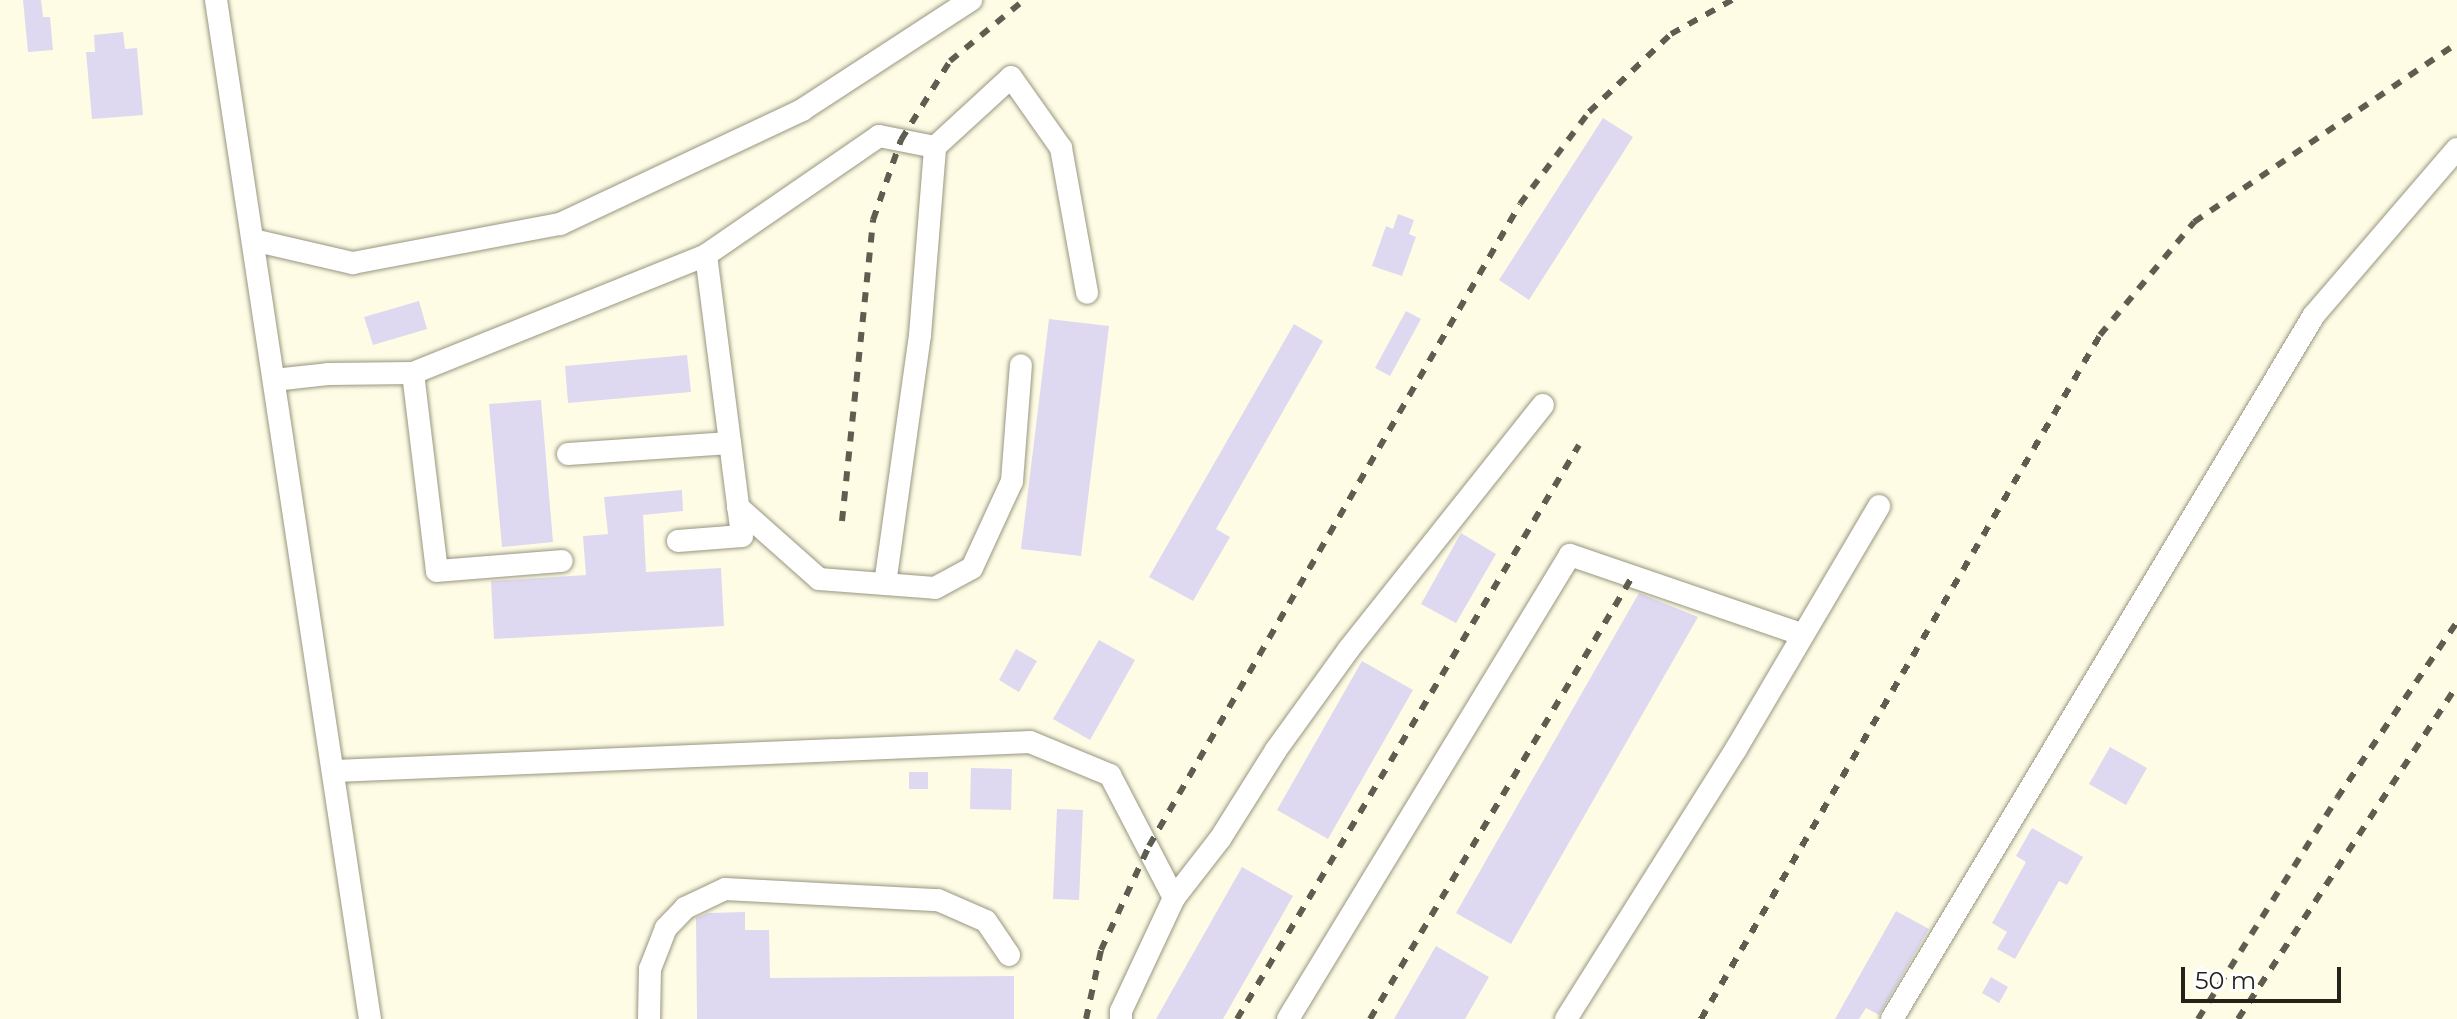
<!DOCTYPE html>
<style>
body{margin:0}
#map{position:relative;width:2457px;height:1019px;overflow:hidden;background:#fffce5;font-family:Montserrat,sans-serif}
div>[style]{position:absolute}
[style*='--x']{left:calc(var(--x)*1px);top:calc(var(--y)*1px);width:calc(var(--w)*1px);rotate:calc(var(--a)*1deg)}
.building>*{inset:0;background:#ded9f0}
.roads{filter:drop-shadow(0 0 2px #989681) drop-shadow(0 0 2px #989681)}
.minor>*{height:22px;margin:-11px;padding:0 11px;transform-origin:11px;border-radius:11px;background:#fff}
.rail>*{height:6px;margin-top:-3px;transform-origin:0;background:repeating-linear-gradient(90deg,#5f5d50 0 10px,transparent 0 20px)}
span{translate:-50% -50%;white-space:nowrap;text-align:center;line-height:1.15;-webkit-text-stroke:8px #fff;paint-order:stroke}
.scale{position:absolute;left:2181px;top:967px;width:160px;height:36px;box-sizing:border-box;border:4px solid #24231a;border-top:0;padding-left:10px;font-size:24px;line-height:28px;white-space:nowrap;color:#24231a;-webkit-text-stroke:6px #fff;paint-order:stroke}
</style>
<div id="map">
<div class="building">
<div style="clip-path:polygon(23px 0,41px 0,43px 17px,50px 17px,53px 50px,28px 52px)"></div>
<div style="clip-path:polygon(123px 32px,125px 49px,137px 48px,143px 115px,92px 119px,86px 52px,95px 52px,94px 35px)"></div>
<div style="clip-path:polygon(1603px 118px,1633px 137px,1529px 300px,1499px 280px)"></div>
<div style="clip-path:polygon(1398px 214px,1414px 220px,1409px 234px,1416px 237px,1402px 276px,1372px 266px,1386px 226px,1393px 229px)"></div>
<div style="clip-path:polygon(419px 301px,427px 329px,373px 345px,364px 317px)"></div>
<div style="clip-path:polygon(1406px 311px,1421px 319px,1390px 376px,1375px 368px)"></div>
<div style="clip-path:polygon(1049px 319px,1109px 326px,1081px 556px,1021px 549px)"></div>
<div style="clip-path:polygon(1294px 324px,1323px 341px,1216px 529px,1230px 537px,1193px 601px,1149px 577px)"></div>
<div style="clip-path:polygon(687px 355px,691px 392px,568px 403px,565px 366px)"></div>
<div style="clip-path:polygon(541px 400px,553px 542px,502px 547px,489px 404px)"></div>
<div style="clip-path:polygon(682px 490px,683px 511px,643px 515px,646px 572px,721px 568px,724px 626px,494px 639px,491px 581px,586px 575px,583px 536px,608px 534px,604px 497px)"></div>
<div style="clip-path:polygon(1461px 533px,1496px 554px,1456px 623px,1421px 604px)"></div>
<div style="clip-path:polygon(1639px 593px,1698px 617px,1511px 944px,1456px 913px)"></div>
<div style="clip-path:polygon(1099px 640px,1135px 660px,1090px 740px,1053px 719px)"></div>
<div style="clip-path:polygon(1016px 649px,1037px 661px,1019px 692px,999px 680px)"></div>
<div style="clip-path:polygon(1362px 661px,1413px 690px,1328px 839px,1277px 810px)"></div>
<div style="clip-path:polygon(2110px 747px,2147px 768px,2126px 805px,2089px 784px)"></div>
<div style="clip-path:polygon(971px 768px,1012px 769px,1011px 810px,970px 809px)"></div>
<div style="clip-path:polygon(909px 772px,928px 772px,928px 789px,909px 789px)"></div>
<div style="clip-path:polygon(1057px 809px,1083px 810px,1079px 900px,1053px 899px)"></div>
<div style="clip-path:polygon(2032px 828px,2083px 857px,2067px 885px,2059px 881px,2015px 959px,1997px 949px,2007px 932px,1992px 923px,2026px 862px,2016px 856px)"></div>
<div style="clip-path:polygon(1242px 867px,1293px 896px,1223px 1019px,1156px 1019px)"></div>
<div style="clip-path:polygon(1896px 911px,1929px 929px,1879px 1015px,1866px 1008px,1859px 1019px,1835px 1019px)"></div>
<div style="clip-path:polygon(745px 912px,745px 930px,769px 930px,770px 978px,1014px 976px,1014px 1019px,697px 1019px,696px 918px,708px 913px)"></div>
<div style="clip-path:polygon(1436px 946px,1489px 977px,1465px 1019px,1394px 1019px)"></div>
<div style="clip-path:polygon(1991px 977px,2008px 987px,1999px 1003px,1982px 993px)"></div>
</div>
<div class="roads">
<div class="minor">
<div style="--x:216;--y:0;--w:1031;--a:81.41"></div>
<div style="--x:253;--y:240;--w:103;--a:13"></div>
<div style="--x:353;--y:263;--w:211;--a:-10.7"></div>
<div style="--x:560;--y:224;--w:268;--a:-25.2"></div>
<div style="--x:802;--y:110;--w:202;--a:-33.1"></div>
<div style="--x:413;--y:373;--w:199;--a:83.1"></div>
<div style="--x:437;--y:571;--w:125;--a:-4.6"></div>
<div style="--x:274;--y:380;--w:54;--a:-6.3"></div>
<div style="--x:328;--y:374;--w:85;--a:-0.7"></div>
<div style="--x:413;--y:373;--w:316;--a:-21.9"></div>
<div style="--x:706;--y:255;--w:210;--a:-34.5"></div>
<div style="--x:879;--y:136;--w:57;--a:11.1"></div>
<div style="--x:568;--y:454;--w:162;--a:-3.9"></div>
<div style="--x:738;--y:507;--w:108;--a:41.6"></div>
<div style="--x:819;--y:579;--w:116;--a:4.4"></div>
<div style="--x:935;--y:588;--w:42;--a:-28.4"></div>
<div style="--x:972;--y:568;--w:96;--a:-65.3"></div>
<div style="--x:1012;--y:481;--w:116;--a:-85.6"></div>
<div style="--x:678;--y:541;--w:64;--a:-4.5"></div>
<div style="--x:742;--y:536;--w:283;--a:-97.3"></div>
<div style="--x:885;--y:584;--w:251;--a:-82"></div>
<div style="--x:920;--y:335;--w:189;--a:-85.4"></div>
<div style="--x:935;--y:147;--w:103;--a:-42.6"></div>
<div style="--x:1011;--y:77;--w:87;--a:54.8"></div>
<div style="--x:1061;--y:148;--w:147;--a:79.8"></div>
<div style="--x:335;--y:771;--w:696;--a:-2.39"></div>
<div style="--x:1030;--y:742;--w:87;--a:22.4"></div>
<div style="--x:1110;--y:775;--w:139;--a:62.5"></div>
<div style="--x:1174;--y:898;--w:125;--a:115.1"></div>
<div style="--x:1121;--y:1011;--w:8;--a:90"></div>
<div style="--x:1174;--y:898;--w:75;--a:-52.1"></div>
<div style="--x:1220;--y:839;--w:105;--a:-57.8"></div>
<div style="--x:1276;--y:750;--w:123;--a:-54.2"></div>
<div style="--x:1348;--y:650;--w:313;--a:-51.5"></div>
<div style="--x:649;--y:1019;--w:50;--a:-88.9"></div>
<div style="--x:650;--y:969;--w:44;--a:-68.7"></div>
<div style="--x:666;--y:928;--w:28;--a:-46"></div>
<div style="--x:685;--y:908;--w:44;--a:-25.4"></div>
<div style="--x:725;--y:889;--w:213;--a:3"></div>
<div style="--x:938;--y:900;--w:52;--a:23.6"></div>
<div style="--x:986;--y:921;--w:41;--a:55.9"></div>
<div style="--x:1288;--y:1019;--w:543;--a:-58.71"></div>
<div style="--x:1570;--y:555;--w:246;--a:18.9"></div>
<div style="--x:1566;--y:1019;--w:319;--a:-57.8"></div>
<div style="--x:1736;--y:749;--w:282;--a:-59.5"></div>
<div style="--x:1892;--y:1019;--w:821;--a:-59.06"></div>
<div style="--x:2314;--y:315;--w:219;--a:-49.3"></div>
</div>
</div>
<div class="rail">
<div style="--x:842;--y:521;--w:303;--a:-84.1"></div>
<div style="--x:873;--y:220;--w:85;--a:-70.7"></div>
<div style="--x:901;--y:140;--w:93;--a:-58.2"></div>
<div style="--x:950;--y:61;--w:96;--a:-39.5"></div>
<div style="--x:1086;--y:1019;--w:71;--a:-77.7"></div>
<div style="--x:1101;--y:950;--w:115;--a:-65.2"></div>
<div style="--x:1149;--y:846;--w:741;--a:-59.98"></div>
<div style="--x:1520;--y:204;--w:115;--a:-53.1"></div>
<div style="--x:1589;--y:112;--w:113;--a:-43.6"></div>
<div style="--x:1671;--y:34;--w:70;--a:-29.1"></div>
<div style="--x:1237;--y:1019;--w:668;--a:-59.21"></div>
<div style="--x:1370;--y:1019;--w:514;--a:-59.34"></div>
<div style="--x:1701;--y:1019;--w:792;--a:-59.74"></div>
<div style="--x:2100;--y:335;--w:147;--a:-50.2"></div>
<div style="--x:2194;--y:222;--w:318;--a:-34.2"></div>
<div style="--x:2198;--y:1019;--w:261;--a:-57.8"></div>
<div style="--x:2337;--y:798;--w:213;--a:-55.7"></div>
<div style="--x:2238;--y:1019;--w:399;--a:-56.7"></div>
</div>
<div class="scale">50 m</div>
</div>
